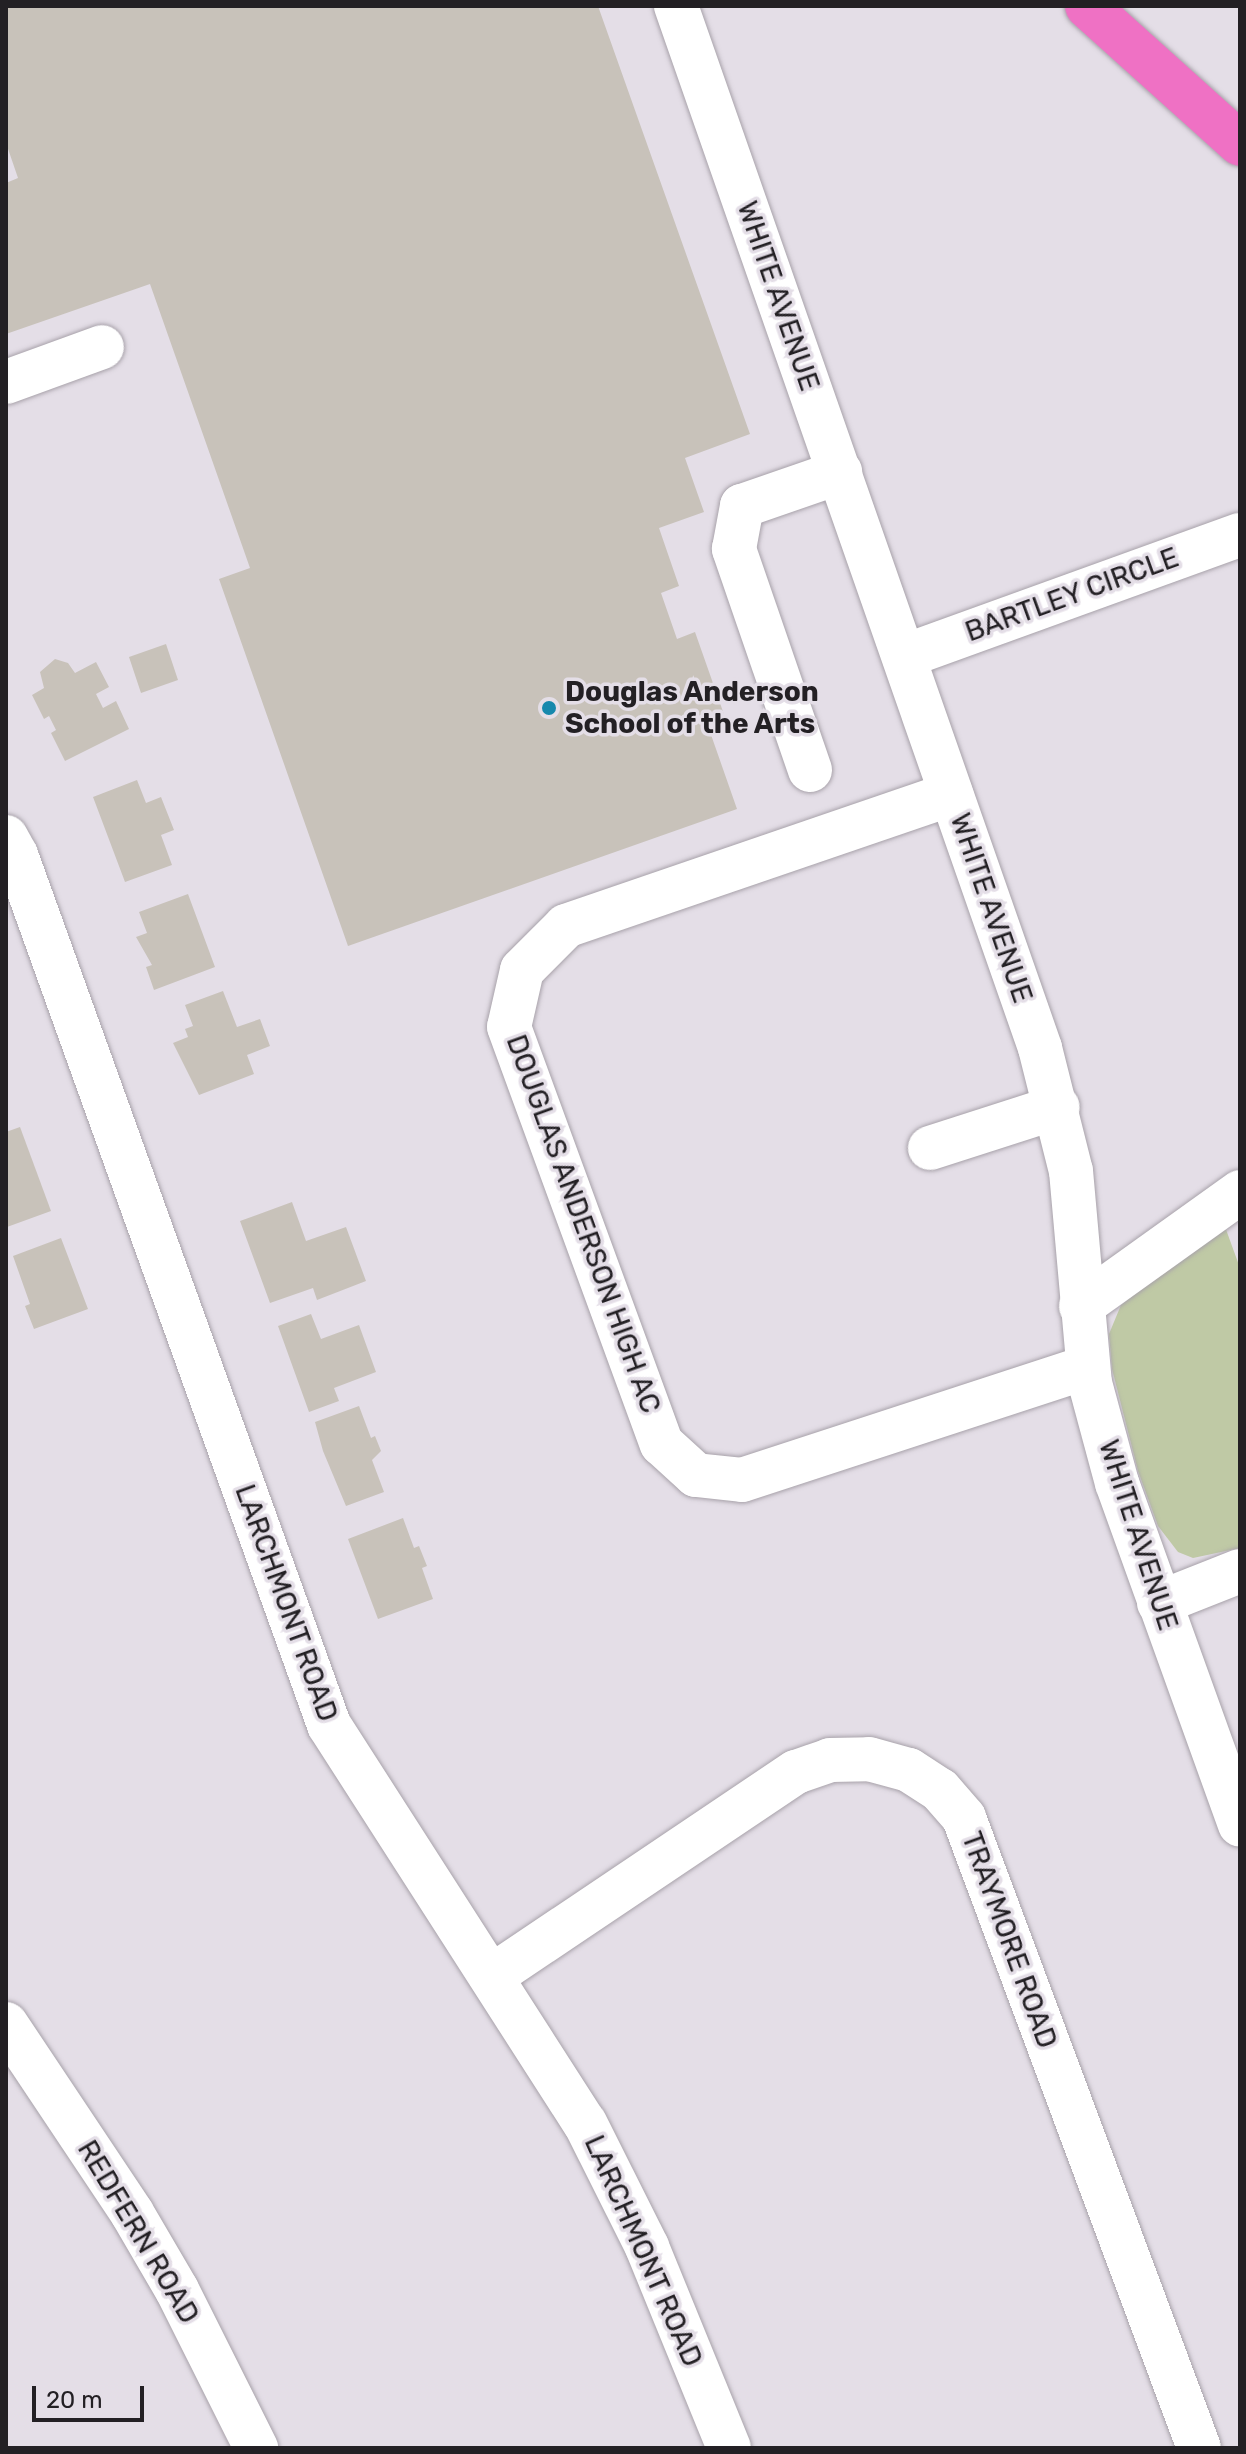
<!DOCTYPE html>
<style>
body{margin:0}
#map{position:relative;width:1246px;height:2454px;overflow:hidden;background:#e4dee7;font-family:Rubik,sans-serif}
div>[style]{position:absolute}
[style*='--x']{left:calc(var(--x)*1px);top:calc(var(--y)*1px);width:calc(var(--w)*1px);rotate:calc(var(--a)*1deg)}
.green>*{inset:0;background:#bfc9a5}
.building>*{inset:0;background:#c8c2ba}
.roads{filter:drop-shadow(0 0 2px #a8a2aa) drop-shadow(0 0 2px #a8a2aa)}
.minor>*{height:44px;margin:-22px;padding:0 22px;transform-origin:22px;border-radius:22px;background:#fff}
.highway>*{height:44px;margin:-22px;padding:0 22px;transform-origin:22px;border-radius:22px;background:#ef71c4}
.dots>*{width:22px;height:22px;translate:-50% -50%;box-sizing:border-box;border:4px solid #e4dee7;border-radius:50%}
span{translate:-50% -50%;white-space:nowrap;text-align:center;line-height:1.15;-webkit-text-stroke:7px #e4dee7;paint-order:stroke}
.street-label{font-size:28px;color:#232024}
.poi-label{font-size:28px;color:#232024;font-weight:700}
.left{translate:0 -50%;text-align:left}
.frame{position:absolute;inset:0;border:8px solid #232024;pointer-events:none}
.scale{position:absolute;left:32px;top:2386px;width:112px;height:36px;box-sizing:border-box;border:4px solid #232024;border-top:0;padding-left:10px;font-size:24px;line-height:28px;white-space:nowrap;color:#232024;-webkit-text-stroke:6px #e4dee7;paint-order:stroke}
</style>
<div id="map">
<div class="green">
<div style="clip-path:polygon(1224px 1224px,1240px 1268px,1240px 1548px,1193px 1558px,1178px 1552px,1158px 1526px,1138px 1471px,1112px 1369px,1109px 1334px,1121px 1305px)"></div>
</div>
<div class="building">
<div style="clip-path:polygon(6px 6px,598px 6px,750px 434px,685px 458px,704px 512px,659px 528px,679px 586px,661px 593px,677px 639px,695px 632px,727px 723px,709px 729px,737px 809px,348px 946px,219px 579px,250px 568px,150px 284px,6px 334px,6px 183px,18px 178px,6px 143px)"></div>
<div style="clip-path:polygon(166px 644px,178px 680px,141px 693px,129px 657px)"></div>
<div style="clip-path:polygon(55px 659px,68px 663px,75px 673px,96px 662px,109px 687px,96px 694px,103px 708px,116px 701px,129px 729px,65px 761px,51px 733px,56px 730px,49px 716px,44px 719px,32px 695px,44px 688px,40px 672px)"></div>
<div style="clip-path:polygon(137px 780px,146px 803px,161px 797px,174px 830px,161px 835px,172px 865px,125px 882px,93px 797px)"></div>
<div style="clip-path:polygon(188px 894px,215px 967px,154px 990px,146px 967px,152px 965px,136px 937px,147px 933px,139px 912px)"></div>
<div style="clip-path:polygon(223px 991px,237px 1027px,260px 1019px,270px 1046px,247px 1055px,254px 1074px,199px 1095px,173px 1043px,188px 1037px,185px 1029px,193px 1026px,185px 1005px)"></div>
<div style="clip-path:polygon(20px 1127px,51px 1211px,7px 1227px,6px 1132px)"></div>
<div style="clip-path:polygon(292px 1202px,306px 1241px,346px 1227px,366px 1281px,317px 1300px,313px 1288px,270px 1303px,240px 1221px)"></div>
<div style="clip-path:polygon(61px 1238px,88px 1309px,34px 1329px,25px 1306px,30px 1304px,13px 1256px)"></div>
<div style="clip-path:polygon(311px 1314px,321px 1339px,359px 1325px,376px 1372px,334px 1388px,339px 1401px,309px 1412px,278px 1326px)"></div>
<div style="clip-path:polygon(359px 1406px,371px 1438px,375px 1436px,381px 1451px,372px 1460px,384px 1492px,346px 1506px,323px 1451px,315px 1422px)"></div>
<div style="clip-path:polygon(403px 1518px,414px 1548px,419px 1546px,427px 1566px,422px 1568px,433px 1599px,378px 1619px,348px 1539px)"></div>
</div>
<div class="roads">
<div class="minor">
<div style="--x:676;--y:6;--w:1104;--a:70.74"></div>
<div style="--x:1040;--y:1048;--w:127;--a:75.9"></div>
<div style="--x:1071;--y:1171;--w:213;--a:84.9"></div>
<div style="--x:1090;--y:1383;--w:104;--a:74.9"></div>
<div style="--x:1117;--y:1483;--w:363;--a:70.2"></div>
<div style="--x:6;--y:382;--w:102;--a:-20"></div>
<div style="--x:905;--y:656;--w:356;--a:-19.9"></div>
<div style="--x:810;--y:770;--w:234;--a:-109"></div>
<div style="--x:734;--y:549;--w:44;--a:-79.5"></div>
<div style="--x:742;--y:506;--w:104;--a:-19.1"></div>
<div style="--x:951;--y:794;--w:407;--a:161.1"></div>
<div style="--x:566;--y:926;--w:62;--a:135"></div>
<div style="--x:522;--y:970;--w:58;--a:102.8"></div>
<div style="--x:509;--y:1027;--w:444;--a:69.9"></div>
<div style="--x:662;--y:1444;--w:46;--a:42.4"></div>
<div style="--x:696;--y:1475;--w:46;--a:6.2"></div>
<div style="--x:742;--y:1480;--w:364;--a:-18.1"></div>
<div style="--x:6;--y:837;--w:21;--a:61"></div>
<div style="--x:16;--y:855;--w:925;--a:70.21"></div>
<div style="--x:329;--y:1725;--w:473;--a:57.3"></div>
<div style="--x:585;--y:2123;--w:139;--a:63.4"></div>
<div style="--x:647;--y:2247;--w:217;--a:67.8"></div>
<div style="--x:930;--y:1148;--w:134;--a:-17.8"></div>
<div style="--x:1081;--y:1306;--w:196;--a:-35.6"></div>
<div style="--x:1159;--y:1603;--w:87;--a:-21.6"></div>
<div style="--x:492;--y:1976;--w:366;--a:-33.9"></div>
<div style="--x:796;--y:1772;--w:36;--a:-19"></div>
<div style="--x:830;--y:1760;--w:39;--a:-1"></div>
<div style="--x:869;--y:1759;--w:41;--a:15.4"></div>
<div style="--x:909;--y:1770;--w:37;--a:33"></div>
<div style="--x:940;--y:1790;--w:37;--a:49"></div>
<div style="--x:964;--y:1818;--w:672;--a:69.54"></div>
<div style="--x:6;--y:2024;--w:227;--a:56.3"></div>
<div style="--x:132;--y:2213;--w:89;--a:59.7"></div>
<div style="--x:177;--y:2290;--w:177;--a:63.4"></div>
</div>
<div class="highway">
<div style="--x:1087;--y:6;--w:206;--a:42"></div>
</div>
</div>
<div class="dots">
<div style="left:549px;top:708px;background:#1688ad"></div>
</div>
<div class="street-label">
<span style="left:778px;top:296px;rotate:71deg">WHITE AVENUE</span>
<span style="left:1072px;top:595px;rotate:-20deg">BARTLEY CIRCLE</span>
<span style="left:991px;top:908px;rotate:71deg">WHITE AVENUE</span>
<span style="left:583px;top:1224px;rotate:70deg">DOUGLAS ANDERSON HIGH AC</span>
<span style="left:1138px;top:1535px;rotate:72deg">WHITE AVENUE</span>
<span style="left:286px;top:1603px;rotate:70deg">LARCHMONT ROAD</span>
<span style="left:1009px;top:1940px;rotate:70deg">TRAYMORE ROAD</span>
<span style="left:138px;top:2232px;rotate:59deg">REDFERN ROAD</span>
<span style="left:643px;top:2251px;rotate:66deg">LARCHMONT ROAD</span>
</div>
<div class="poi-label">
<span class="left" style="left:565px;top:708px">Douglas Anderson<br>School of the Arts</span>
</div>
<div class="frame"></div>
<div class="scale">20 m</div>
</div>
